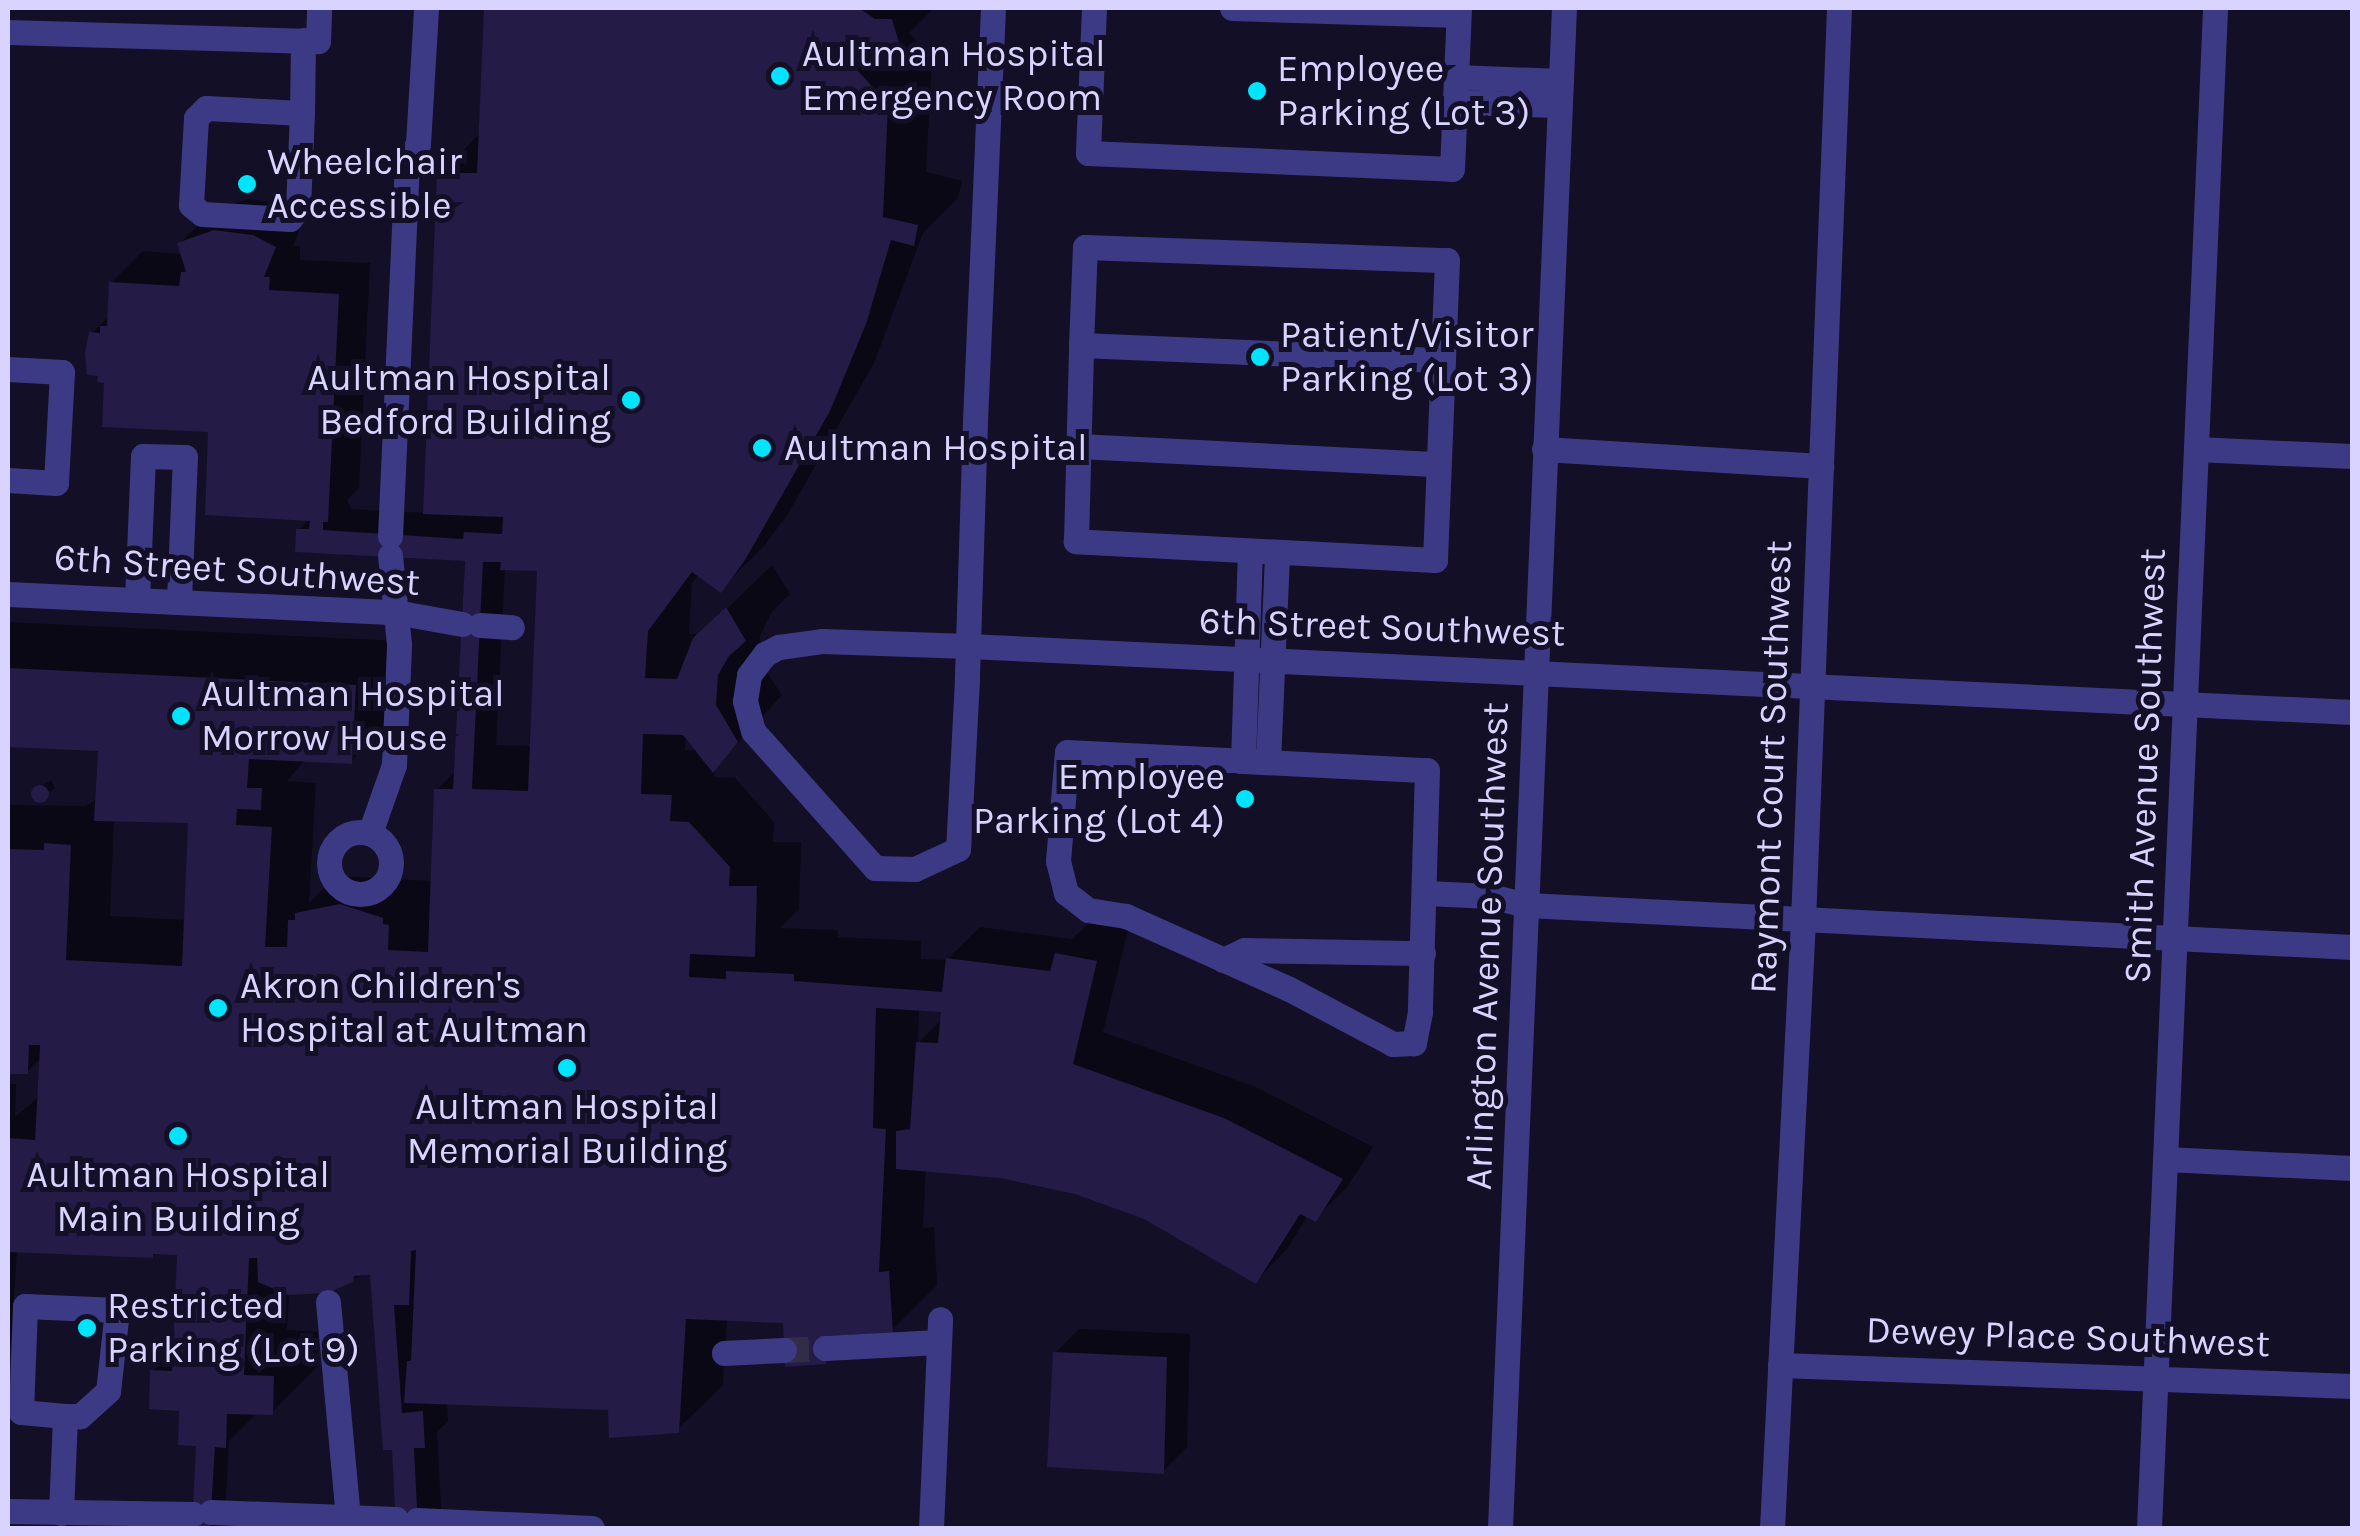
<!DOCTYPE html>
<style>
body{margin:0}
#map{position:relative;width:2360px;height:1536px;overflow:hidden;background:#130f26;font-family:Karla,sans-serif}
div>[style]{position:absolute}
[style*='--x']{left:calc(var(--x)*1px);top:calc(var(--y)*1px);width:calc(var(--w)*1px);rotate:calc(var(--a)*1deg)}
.shadow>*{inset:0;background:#0007}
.building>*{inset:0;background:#241b47}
.round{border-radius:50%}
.minor-tunnel>*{height:25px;margin-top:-12.5px;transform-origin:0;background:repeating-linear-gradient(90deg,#312d47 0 25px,transparent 0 37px)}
.minor>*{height:25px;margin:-12.5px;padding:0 12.5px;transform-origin:12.5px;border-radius:12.5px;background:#3d3a85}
.minor>.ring{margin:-12.5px;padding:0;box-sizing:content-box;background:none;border:25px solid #3d3a85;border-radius:50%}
.dots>*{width:28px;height:28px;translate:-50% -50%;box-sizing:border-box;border:5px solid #130f26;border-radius:50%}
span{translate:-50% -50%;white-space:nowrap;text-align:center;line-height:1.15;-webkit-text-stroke:10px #130f26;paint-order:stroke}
.poi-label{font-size:38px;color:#d9d4ff}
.left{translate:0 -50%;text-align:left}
.right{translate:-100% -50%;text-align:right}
.street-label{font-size:38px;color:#d9d4ff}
.frame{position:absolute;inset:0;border:10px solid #d9d4ff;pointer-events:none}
</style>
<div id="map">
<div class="shadow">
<div style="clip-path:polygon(evenodd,487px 8px,934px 8px,909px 33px,932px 58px,926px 172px,962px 181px,958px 198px,923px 233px,874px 363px,789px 512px,765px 545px,720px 590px,699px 574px,692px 583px,689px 634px,701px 634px,772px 565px,790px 594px,771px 613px,760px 636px,762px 665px,782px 695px,715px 768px,714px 777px,735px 778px,774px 822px,773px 842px,801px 842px,799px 909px,780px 928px,838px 930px,838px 937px,921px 941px,921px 959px,947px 960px,980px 927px,1072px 939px,1089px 923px,1128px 930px,1103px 1032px,1256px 1087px,1373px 1147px,1347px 1187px,1315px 1219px,1308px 1215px,1287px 1249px,1256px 1281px,1145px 1217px,1075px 1192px,1000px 1175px,926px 1169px,923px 1228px,934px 1227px,937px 1285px,892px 1330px,854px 1332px,825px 1362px,785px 1320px,727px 1318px,723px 1385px,677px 1430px,611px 1408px,447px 1402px,448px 1421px,437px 1432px,442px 1528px,399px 1528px,394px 1447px,372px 1273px,305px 1294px,289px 1291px,287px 1330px,318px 1332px,317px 1367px,272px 1412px,258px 1412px,229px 1441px,225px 1516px,274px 1519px,273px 1528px,194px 1528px,199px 1447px,182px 1409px,153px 1371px,175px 1349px,179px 1252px,157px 1251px,152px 1256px,17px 1250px,8px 1386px,8px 1084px,16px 1084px,15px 1117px,40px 1096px,42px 1057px,27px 1072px,8px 1071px,8px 805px,85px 806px,98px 799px,101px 749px,8px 744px,8px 622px,400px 641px,396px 716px,351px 761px,306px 759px,287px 781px,316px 783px,309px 903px,336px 876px,433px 881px,437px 790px,456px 770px,465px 556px,299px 530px,310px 518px,211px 430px,107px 380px,92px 333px,110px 315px,111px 283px,143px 251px,182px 254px,179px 244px,211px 212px,248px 199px,285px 204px,306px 215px,293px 246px,300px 246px,300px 260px,370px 263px,359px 488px,347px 500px,351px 509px,426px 513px,440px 174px,481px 132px,487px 8px,505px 567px,540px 569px,533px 746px,496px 745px,505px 567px,487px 8px,686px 734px,699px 750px,685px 750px,686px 734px,487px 8px,114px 819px,191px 821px,186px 920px,110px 916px,114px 819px,487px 8px,919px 1008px,944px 1010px,943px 1018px,918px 1043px,919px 1008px)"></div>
<div style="clip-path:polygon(51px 780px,55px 788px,38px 799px,34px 791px)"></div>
<div style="clip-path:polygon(1079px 1329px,1190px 1334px,1187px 1447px,1163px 1471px,1055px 1353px)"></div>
</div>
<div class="building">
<div style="clip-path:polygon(evenodd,484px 8px,859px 8px,875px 19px,892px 19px,900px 46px,873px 48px,848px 39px,838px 49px,888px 104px,883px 217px,918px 225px,914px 246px,891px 240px,866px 324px,830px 411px,745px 560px,721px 593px,692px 572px,648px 631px,645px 678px,677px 679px,693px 638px,726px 607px,746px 641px,729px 656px,718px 675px,716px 705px,738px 742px,713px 773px,683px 735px,643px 734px,641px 794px,672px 795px,670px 821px,689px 822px,730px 867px,729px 886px,757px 886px,755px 957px,690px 954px,689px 977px,726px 979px,726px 971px,794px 974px,794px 981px,942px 992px,946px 958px,1050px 971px,1055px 953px,1097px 961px,1073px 1064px,1224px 1118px,1343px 1179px,1316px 1222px,1300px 1214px,1256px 1284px,1144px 1219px,1075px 1194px,1000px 1178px,896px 1169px,896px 1131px,910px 1129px,916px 1042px,938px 1043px,941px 1012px,876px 1008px,873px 1128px,886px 1129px,879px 1272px,889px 1271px,893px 1333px,825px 1336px,826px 1364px,785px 1367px,783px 1323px,686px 1319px,679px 1433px,609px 1438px,608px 1410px,404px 1403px,407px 1361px,411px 1361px,416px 1250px,411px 1251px,409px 1305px,394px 1305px,402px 1413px,423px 1411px,425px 1448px,414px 1448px,418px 1528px,396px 1528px,392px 1450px,383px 1450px,370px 1275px,354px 1276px,353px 1282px,327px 1293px,288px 1295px,258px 1282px,257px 1258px,249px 1258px,244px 1375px,274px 1376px,273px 1415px,227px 1414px,226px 1448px,215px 1447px,210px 1528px,192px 1528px,196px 1446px,178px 1445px,179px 1411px,149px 1409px,150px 1370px,172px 1371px,177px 1255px,153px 1254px,153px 1258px,8px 1252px,8px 1138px,35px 1140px,40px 1045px,29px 1045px,28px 1074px,8px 1074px,8px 849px,44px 850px,44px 843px,71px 845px,66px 960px,182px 966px,188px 823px,94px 821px,98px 751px,8px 747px,8px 668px,356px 685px,352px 764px,249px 759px,247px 788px,262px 788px,261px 810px,237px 809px,236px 825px,272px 827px,265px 947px,287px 947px,288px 920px,295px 920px,295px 913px,340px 904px,383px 918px,383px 924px,389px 925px,388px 950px,428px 952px,434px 789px,453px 789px,465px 561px,295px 552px,296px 529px,309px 529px,310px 521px,205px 515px,208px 432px,102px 427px,104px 383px,97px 382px,98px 376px,87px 375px,85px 353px,89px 332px,100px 333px,100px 326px,107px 326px,109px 282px,179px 286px,181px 272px,186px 272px,177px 243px,214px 230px,253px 235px,276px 247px,264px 277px,270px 277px,269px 290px,339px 294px,328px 522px,323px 522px,323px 530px,463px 539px,464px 532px,502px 534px,503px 517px,423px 514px,437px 173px,477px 173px,484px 8px,483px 562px,501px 562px,500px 570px,537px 571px,528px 791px,472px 789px,483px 562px)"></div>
<div class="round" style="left:31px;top:785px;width:18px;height:18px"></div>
<div style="clip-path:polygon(1053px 1352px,1167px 1357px,1164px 1474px,1047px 1467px)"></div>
</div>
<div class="minor-tunnel">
<div style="--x:784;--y:1350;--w:41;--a:-2.8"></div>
</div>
<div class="minor">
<div style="--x:993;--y:8;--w:413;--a:92.5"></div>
<div style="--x:975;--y:421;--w:225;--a:91.8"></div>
<div style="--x:968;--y:646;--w:33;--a:92"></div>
<div style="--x:967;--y:679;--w:170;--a:93"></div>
<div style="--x:958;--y:849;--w:47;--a:155.1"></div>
<div style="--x:915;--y:869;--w:40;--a:-178.6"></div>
<div style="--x:875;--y:868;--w:183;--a:-131.7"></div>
<div style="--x:753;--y:731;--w:31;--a:-105"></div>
<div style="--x:745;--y:701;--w:26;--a:-81"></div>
<div style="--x:749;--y:675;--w:26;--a:-53"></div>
<div style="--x:765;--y:654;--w:16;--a:-27"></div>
<div style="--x:779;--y:647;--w:43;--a:-7.9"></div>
<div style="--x:822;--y:641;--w:146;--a:2"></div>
<div style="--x:968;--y:646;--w:1386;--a:2.73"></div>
<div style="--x:1094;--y:8;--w:145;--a:92.4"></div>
<div style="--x:1088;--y:153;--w:364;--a:2.5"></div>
<div style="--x:1452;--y:169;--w:161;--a:-87.5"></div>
<div style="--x:1232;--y:8;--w:226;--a:1.8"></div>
<div style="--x:8;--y:32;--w:310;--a:1.7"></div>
<div style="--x:318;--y:41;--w:33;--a:-88"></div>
<div style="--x:1456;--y:77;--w:105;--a:2.2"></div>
<div style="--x:1455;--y:102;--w:104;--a:1.7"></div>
<div style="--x:302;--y:113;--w:96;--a:-177"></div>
<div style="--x:206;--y:108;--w:14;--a:135"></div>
<div style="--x:196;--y:118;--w:87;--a:93.3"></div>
<div style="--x:191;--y:205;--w:14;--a:39"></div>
<div style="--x:202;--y:214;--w:88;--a:3.3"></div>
<div style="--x:290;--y:219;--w:14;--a:-54"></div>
<div style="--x:298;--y:208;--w:95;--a:-87.6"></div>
<div style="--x:302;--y:113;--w:73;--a:-89.2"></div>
<div style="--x:1081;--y:345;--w:362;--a:2.4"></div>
<div style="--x:1443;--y:360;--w:200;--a:92.3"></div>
<div style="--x:1435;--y:560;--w:360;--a:-177"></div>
<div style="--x:1076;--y:541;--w:196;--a:-88.5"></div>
<div style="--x:1081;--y:345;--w:98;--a:-87.7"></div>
<div style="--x:1085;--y:247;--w:362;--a:2.1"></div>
<div style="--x:1447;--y:260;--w:100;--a:92.3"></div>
<div style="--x:8;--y:369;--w:54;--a:3.2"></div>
<div style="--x:62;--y:372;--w:111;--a:93.1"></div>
<div style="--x:56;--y:483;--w:48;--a:-176.4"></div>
<div style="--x:1079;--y:446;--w:360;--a:2.9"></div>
<div style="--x:1544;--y:449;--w:278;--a:3.5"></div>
<div style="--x:2196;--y:449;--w:156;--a:2.6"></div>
<div style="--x:390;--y:536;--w:376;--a:-87.4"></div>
<div style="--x:407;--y:160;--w:19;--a:-55"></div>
<div style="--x:418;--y:144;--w:136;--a:-86.6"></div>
<div style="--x:8;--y:594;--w:387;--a:2.7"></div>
<div style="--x:395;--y:612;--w:68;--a:10.2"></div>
<div style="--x:137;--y:600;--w:144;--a:-87.6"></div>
<div style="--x:143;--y:456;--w:42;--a:1.4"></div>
<div style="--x:185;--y:457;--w:145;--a:92.4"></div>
<div style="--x:480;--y:625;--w:32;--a:4"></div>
<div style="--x:1067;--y:752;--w:360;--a:2.9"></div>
<div style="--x:1427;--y:770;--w:242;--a:91.7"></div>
<div style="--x:1420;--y:1012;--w:32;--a:101"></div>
<div style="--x:1414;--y:1043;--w:21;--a:177"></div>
<div style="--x:1393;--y:1044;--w:118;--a:-152.1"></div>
<div style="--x:1289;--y:989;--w:179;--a:-155.9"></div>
<div style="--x:1126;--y:916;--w:38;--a:-171"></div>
<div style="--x:1088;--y:910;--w:28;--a:-142"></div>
<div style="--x:1066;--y:893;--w:33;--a:-104"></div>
<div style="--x:1058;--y:861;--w:109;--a:-85.3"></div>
<div style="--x:1243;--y:761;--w:210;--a:-88.1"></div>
<div style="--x:1268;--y:762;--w:210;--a:-87.5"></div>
<div class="ring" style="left:329px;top:832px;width:37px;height:37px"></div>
<div style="--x:370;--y:833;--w:72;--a:-70.6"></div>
<div style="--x:394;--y:765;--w:121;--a:-87.6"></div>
<div style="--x:399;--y:644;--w:89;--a:-95.8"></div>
<div style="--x:1426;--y:893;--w:64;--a:2.7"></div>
<div style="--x:1490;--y:896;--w:38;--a:14"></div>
<div style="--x:1527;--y:905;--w:826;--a:2.91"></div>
<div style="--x:1223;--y:960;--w:23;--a:-25"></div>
<div style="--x:1244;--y:950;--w:179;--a:1"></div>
<div style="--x:2166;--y:1159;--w:186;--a:2.8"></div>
<div style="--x:328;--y:1302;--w:215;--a:84.7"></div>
<div style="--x:825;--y:1348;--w:114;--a:-3"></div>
<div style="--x:724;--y:1353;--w:60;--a:-2.9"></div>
<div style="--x:1780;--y:1365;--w:572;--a:2.1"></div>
<div style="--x:8;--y:1511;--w:185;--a:0.9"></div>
<div style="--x:211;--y:1512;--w:185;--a:2.2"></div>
<div style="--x:61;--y:1513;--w:97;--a:-87.6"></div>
<div style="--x:65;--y:1416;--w:44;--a:-174.8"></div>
<div style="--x:21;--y:1412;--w:106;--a:-87.8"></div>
<div style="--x:25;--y:1306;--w:92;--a:2.5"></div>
<div style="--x:117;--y:1310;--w:81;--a:96.3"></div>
<div style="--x:108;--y:1391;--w:38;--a:138"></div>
<div style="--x:80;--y:1416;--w:15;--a:180"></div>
<div style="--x:417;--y:1520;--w:175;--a:2.6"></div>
<div style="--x:931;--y:1528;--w:209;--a:-87.5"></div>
<div style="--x:1500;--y:1528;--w:1521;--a:-87.59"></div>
<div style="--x:1772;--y:1528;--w:608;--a:-87.08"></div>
<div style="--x:1803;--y:921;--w:914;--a:-87.74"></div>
<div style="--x:2149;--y:1528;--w:1521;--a:-87.51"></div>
</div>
<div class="dots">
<div style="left:780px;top:76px;background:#00e5ff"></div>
<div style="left:1257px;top:91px;background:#00e5ff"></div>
<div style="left:247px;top:184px;background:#00e5ff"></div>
<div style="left:1260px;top:357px;background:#00e5ff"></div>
<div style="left:631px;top:400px;background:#00e5ff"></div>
<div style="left:762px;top:448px;background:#00e5ff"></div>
<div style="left:181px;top:716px;background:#00e5ff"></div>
<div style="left:1245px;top:799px;background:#00e5ff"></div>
<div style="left:218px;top:1008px;background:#00e5ff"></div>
<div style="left:567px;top:1068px;background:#00e5ff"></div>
<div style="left:178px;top:1136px;background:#00e5ff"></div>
<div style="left:87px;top:1328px;background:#00e5ff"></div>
</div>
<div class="poi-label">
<span class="left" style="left:802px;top:76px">Aultman Hospital<br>Emergency Room</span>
<span class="left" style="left:1277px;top:91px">Employee<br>Parking (Lot 3)</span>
<span class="left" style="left:267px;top:184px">Wheelchair<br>Accessible</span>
<span class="left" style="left:1280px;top:357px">Patient/Visitor<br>Parking (Lot 3)</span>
<span class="right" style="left:611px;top:400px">Aultman Hospital<br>Bedford Building</span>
<span class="left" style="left:784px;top:448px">Aultman Hospital</span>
<span class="left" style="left:201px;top:716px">Aultman Hospital<br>Morrow House</span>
<span class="right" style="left:1225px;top:799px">Employee<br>Parking (Lot 4)</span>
<span class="left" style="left:240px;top:1008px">Akron Children's<br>Hospital at Aultman</span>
<span style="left:567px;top:1129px">Aultman Hospital<br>Memorial Building</span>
<span style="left:178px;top:1197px">Aultman Hospital<br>Main Building</span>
<span class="left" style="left:107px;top:1328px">Restricted<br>Parking (Lot 9)</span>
</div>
<div class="street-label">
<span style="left:237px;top:570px;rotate:4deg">6th Street Southwest</span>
<span style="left:1382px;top:627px;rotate:2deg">6th Street Southwest</span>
<span style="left:2145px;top:766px;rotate:-88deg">Smith Avenue Southwest</span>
<span style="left:1771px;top:767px;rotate:-88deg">Raymont Court Southwest</span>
<span style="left:1487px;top:946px;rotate:-88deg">Arlington Avenue Southwest</span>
<span style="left:2068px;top:1337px;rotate:2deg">Dewey Place Southwest</span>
</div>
<div class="frame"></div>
</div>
